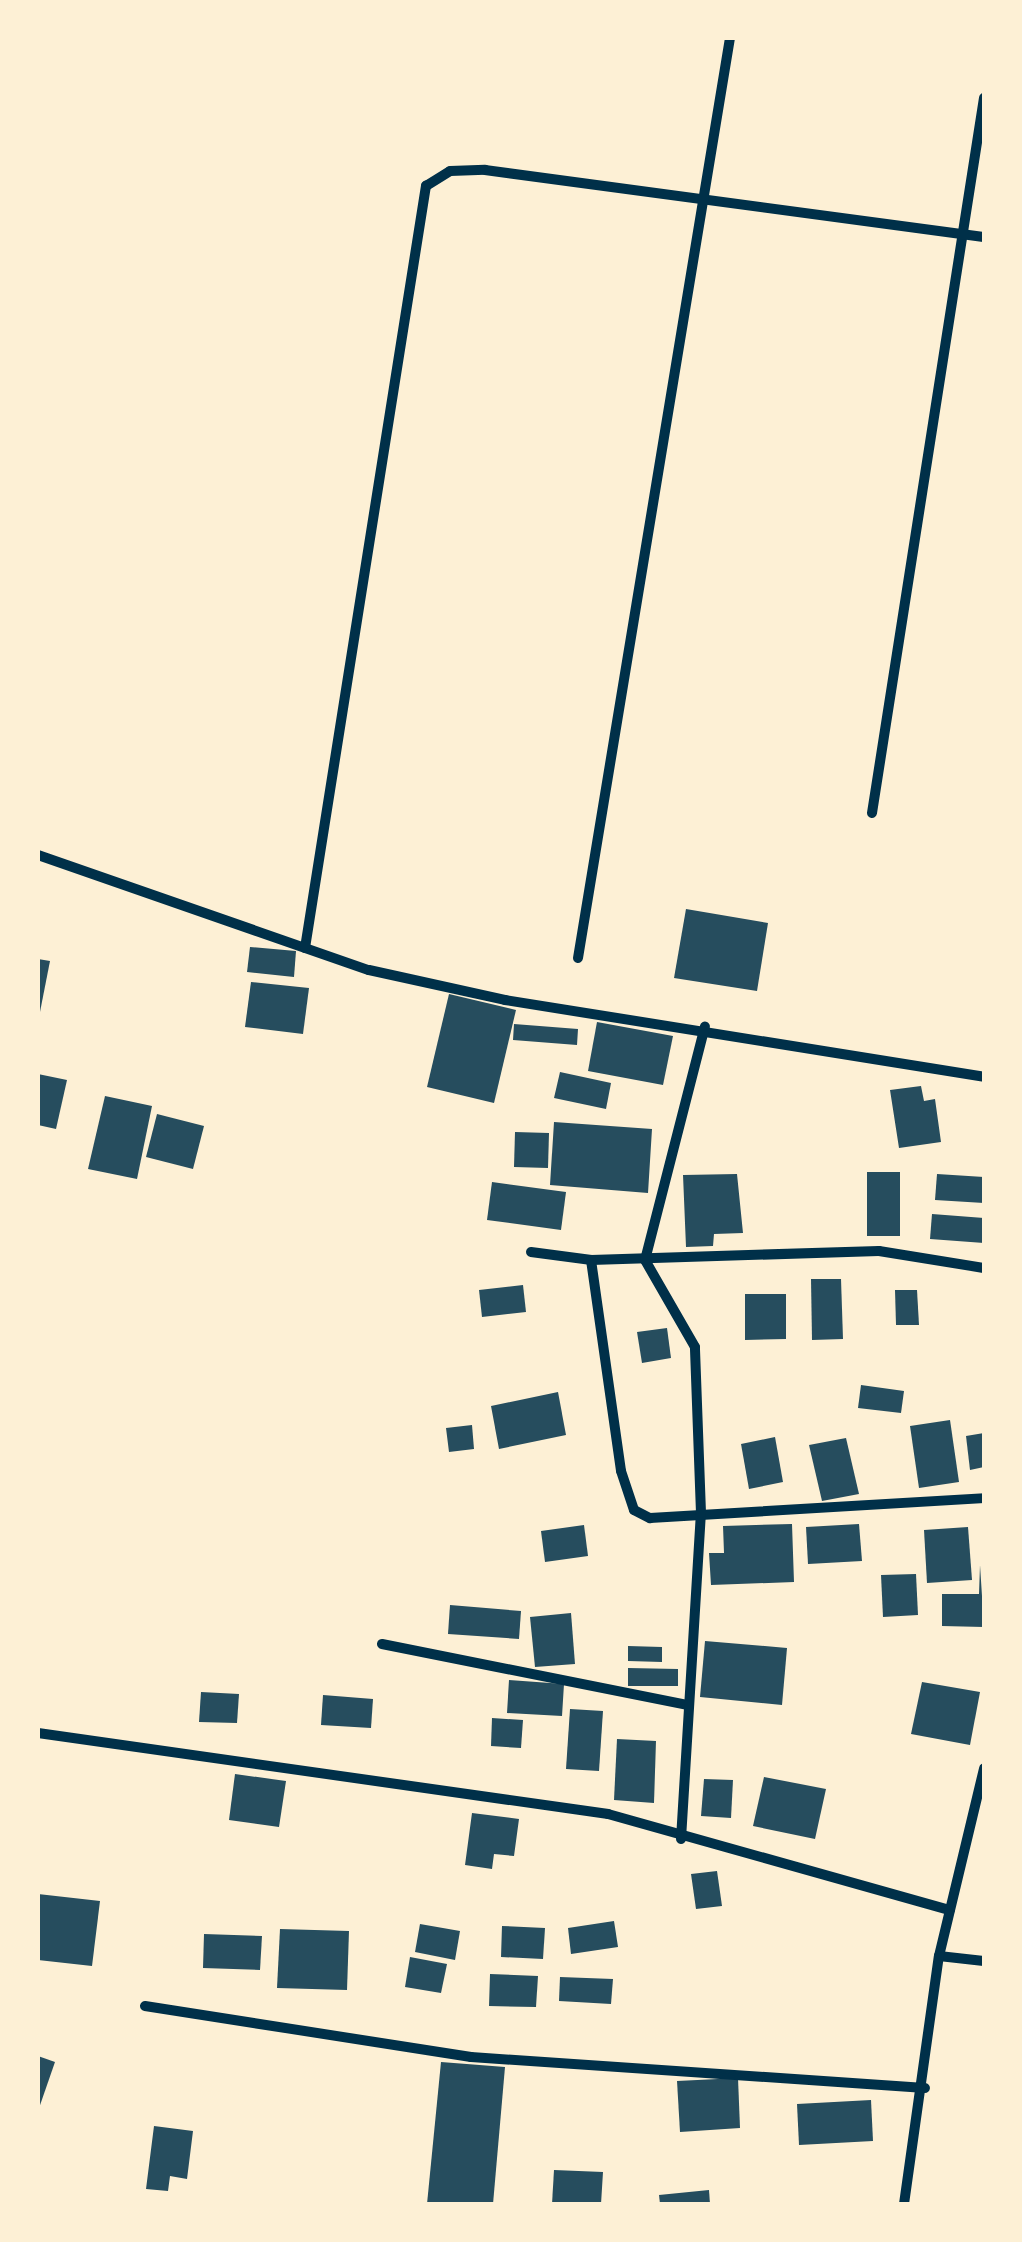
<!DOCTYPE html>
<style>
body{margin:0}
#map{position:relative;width:1022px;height:2242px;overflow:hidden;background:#fdf0d5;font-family:Quicksand,sans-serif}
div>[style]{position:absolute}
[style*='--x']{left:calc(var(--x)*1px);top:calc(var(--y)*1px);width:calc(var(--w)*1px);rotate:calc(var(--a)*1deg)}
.building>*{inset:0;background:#264d5e}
.minor>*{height:10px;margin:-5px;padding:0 5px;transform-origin:5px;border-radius:5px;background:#003049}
span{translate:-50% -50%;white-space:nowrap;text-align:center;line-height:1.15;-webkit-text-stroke:10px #fdf0d5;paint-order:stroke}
.frame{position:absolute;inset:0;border:40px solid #fdf0d5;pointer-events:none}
</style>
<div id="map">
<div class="building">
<div style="clip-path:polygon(686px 909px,768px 923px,757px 991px,674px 978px)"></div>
<div style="clip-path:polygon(250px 947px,296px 951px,294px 977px,247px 972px)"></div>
<div style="clip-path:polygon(38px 959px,50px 961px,39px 1017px,38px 1017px)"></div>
<div style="clip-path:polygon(251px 982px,309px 988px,303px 1034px,245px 1027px)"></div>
<div style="clip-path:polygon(449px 994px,516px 1010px,494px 1103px,427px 1087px)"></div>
<div style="clip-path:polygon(597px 1022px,673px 1036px,663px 1085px,588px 1071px)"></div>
<div style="clip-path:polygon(514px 1024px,578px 1029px,577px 1045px,513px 1040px)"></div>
<div style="clip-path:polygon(560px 1072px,611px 1083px,606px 1109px,554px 1098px)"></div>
<div style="clip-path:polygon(38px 1074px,67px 1080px,56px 1129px,38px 1125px)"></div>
<div style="clip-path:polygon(921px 1086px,924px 1101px,935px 1099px,941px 1142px,899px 1148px,890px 1090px)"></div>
<div style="clip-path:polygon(105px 1096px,152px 1106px,137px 1179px,88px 1169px)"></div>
<div style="clip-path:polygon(157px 1114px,204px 1126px,193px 1169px,146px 1157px)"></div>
<div style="clip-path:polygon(554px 1122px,652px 1129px,648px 1193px,550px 1185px)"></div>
<div style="clip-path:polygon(515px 1132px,549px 1133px,548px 1168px,514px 1167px)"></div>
<div style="clip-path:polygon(867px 1172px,900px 1172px,900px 1236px,867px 1236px)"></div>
<div style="clip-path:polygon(737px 1174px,743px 1233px,714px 1234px,713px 1246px,686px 1247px,683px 1175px)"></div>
<div style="clip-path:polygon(937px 1174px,984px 1177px,984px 1203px,935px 1200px)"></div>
<div style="clip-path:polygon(492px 1182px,566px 1192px,561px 1230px,487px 1220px)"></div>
<div style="clip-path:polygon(932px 1214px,984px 1218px,984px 1243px,930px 1239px)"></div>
<div style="clip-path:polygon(811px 1279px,841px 1279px,843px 1339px,812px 1340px)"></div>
<div style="clip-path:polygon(523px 1285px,526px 1312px,482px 1317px,479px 1290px)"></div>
<div style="clip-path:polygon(895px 1290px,917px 1290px,919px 1325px,896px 1325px)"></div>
<div style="clip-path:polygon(745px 1294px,786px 1294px,786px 1339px,745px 1340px)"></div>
<div style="clip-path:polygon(667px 1328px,671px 1358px,642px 1363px,637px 1332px)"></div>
<div style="clip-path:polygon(861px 1385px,904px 1391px,901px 1413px,858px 1408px)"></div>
<div style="clip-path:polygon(558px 1392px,566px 1435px,499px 1449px,491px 1406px)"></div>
<div style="clip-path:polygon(950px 1420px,959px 1482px,919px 1488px,910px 1426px)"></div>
<div style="clip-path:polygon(472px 1425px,474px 1449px,449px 1452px,446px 1428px)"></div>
<div style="clip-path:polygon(984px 1433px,984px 1467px,970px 1470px,966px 1436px)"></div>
<div style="clip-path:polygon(775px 1437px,783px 1482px,749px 1489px,741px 1444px)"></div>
<div style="clip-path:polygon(846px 1438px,859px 1494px,822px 1501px,809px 1445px)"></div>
<div style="clip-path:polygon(792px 1524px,794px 1582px,711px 1585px,709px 1553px,724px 1553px,723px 1526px)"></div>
<div style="clip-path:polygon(859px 1524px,862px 1561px,808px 1564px,806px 1527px)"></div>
<div style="clip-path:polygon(584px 1525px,588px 1556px,545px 1562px,541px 1531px)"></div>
<div style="clip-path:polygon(968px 1527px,972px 1580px,927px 1583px,924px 1530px)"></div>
<div style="clip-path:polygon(980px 1565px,984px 1627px,942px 1626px,942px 1594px,979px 1594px)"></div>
<div style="clip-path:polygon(916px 1574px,918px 1615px,883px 1617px,881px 1575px)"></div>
<div style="clip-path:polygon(450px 1605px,521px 1611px,519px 1639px,448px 1634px)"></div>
<div style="clip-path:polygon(571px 1613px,575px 1664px,535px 1667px,530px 1617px)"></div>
<div style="clip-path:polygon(705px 1641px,787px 1648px,782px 1705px,700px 1697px)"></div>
<div style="clip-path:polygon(628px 1646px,662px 1647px,662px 1662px,628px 1661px)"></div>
<div style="clip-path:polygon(628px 1668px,678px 1669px,678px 1686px,628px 1686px)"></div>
<div style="clip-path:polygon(509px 1680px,564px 1684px,562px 1716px,507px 1713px)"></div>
<div style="clip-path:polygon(922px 1682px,980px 1692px,970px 1745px,911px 1734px)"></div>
<div style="clip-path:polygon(201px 1692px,239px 1694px,237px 1723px,199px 1722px)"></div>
<div style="clip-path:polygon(323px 1695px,373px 1699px,371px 1728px,321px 1725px)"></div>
<div style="clip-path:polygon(570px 1709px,603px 1711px,599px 1771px,566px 1769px)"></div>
<div style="clip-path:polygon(492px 1718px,523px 1720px,521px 1748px,491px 1746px)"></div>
<div style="clip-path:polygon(617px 1739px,656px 1741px,654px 1803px,614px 1800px)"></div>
<div style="clip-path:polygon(235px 1774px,286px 1781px,279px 1827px,229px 1820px)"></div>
<div style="clip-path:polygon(764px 1777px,826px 1789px,815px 1839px,753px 1826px)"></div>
<div style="clip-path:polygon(704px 1779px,733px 1780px,731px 1818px,701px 1816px)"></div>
<div style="clip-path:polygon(472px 1813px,519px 1819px,514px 1856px,494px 1854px,492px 1869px,465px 1865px)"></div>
<div style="clip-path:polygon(717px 1871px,722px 1906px,696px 1909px,691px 1874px)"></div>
<div style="clip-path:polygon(38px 1894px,100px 1901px,92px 1966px,38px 1960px)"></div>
<div style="clip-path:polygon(614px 1921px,618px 1947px,571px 1954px,568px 1928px)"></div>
<div style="clip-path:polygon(420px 1924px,460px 1931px,455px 1960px,415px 1952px)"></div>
<div style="clip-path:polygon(502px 1926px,545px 1928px,543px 1959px,501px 1957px)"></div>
<div style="clip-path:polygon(280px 1929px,349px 1931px,347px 1990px,277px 1988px)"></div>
<div style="clip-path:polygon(204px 1934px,262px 1936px,260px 1970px,203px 1968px)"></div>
<div style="clip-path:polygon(410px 1957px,447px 1964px,441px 1993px,405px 1987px)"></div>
<div style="clip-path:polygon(490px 1974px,538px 1976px,536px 2007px,489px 2006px)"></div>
<div style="clip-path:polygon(560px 1977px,613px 1979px,611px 2004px,559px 2001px)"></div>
<div style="clip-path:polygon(38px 2056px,55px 2062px,38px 2111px)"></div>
<div style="clip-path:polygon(441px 2062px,505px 2067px,493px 2204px,427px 2204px)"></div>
<div style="clip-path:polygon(738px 2078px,740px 2128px,680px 2132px,677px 2081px)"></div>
<div style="clip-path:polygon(871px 2100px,873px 2141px,799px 2145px,797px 2104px)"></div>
<div style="clip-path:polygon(154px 2126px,193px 2131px,187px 2179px,170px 2176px,168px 2191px,146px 2189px)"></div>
<div style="clip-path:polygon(554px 2170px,603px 2172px,601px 2204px,552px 2204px)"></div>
<div style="clip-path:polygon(709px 2190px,710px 2204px,660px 2204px,659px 2195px)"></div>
</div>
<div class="minor">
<div style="--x:872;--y:813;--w:724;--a:-81.1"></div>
<div style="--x:38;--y:855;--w:350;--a:19.2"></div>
<div style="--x:369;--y:970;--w:139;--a:12.4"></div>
<div style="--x:505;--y:1000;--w:485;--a:9.1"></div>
<div style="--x:305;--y:948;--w:772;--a:-80.98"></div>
<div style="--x:426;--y:186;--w:28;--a:-32"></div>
<div style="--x:450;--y:171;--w:35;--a:-2"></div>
<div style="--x:485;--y:170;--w:503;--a:7.65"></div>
<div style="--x:578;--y:958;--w:932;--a:-80.62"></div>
<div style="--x:531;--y:1252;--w:61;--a:7.6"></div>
<div style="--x:591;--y:1260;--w:288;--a:-1.8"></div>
<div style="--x:879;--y:1251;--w:106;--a:9.2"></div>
<div style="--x:591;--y:1260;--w:213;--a:81.9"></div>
<div style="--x:621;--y:1471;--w:41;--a:71.6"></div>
<div style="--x:634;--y:1510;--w:18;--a:27"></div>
<div style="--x:650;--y:1518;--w:335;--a:-3.4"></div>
<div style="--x:382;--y:1644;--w:311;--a:11.3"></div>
<div style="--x:38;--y:1733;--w:576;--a:8.09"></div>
<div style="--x:608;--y:1814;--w:355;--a:15.7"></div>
<div style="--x:681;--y:1839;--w:327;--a:-86.5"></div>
<div style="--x:701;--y:1513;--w:166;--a:-92.1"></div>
<div style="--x:695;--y:1347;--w:100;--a:-119.9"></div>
<div style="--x:645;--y:1260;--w:241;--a:-75.6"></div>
<div style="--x:939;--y:1956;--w:45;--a:6.3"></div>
<div style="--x:145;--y:2006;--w:330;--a:8.9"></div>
<div style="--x:471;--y:2057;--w:455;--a:3.9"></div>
<div style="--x:904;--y:2204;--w:250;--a:-82"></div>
<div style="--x:939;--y:1956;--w:193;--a:-76.5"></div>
</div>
<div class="frame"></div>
</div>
